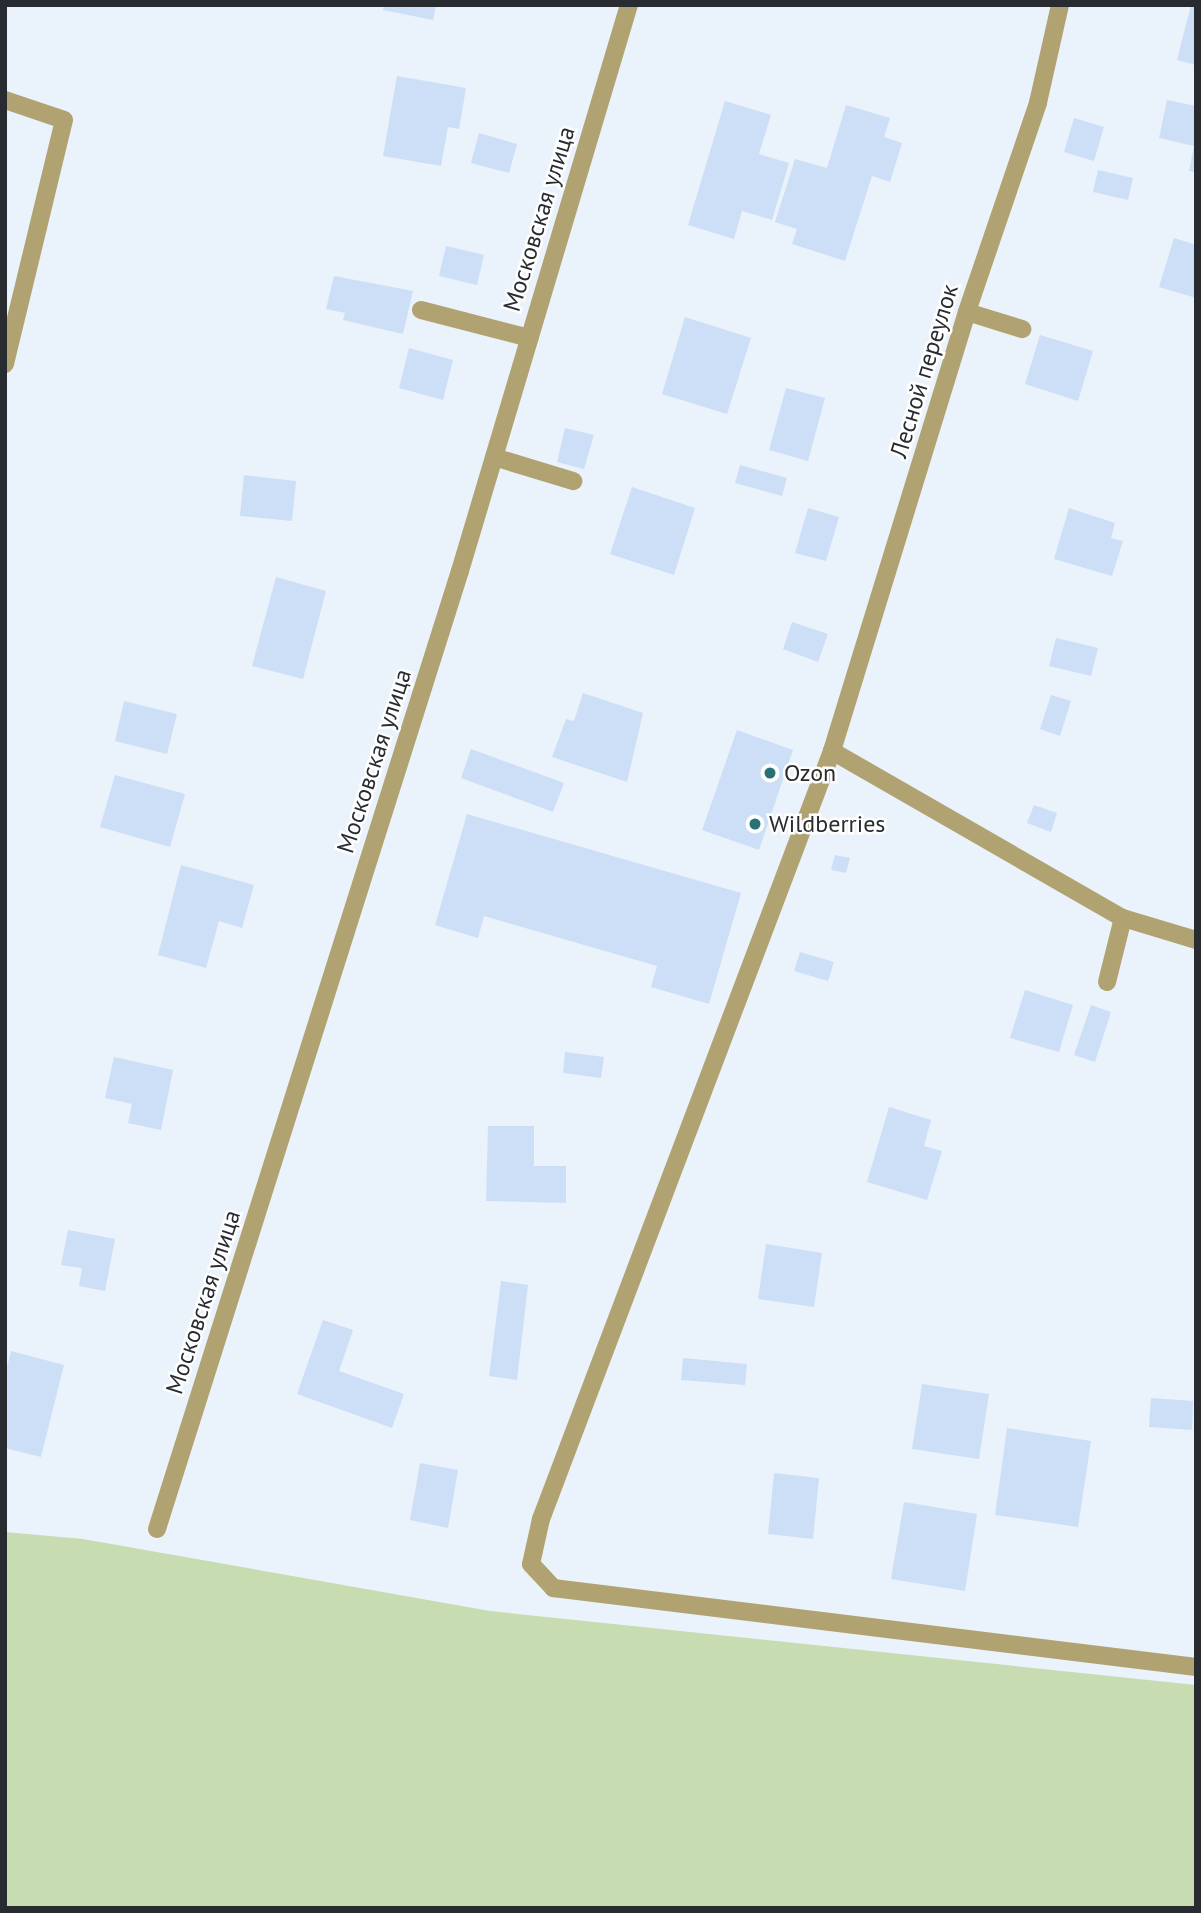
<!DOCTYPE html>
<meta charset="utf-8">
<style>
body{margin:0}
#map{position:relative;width:1201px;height:1913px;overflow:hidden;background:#eaf2fc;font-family:"PT Sans",sans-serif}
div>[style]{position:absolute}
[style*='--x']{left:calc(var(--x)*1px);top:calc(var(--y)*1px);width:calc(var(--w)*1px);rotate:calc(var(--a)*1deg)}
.green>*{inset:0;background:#c7dcb0}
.building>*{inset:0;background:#ccdff6}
.minor>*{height:18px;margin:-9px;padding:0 9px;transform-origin:9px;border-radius:9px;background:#b1a371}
.dots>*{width:19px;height:19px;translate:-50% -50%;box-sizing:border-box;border:4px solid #fefefe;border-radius:50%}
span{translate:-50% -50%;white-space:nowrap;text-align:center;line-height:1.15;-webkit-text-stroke:5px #fefefe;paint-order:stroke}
.street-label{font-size:24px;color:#282b2f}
.poi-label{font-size:24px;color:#282b2f}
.left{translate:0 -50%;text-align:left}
.frame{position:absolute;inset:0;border:7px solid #282b2f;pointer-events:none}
</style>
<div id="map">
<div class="green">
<div style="clip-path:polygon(5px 1532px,83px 1539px,490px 1611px,1196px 1685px,1196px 1908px,5px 1908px)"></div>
</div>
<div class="building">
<div style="clip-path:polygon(384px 5px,436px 5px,433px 20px,383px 10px)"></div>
<div style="clip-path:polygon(1191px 5px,1196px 5px,1196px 65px,1177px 60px)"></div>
<div style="clip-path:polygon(397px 76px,466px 88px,459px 129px,448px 127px,441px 166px,383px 156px)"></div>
<div style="clip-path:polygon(1167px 100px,1196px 106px,1196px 172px,1189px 171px,1194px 146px,1159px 138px)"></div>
<div style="clip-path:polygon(725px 101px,771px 115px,759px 154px,789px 163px,772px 220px,742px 211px,734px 239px,688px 225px)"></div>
<div style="clip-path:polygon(846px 105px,890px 118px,884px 137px,902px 143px,890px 182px,872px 176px,845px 261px,792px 244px,797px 229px,775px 222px,795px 159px,827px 168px)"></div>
<div style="clip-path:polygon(1074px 118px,1104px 127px,1094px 161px,1064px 152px)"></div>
<div style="clip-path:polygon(479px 133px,517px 144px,509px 173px,471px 163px)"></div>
<div style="clip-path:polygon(1098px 170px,1133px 178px,1128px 200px,1093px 192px)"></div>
<div style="clip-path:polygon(1174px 238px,1196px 245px,1196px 298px,1159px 287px)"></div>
<div style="clip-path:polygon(446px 246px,484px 255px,477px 285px,439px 276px)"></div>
<div style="clip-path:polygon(334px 276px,413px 291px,403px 334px,343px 320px,345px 313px,326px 309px)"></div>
<div style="clip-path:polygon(685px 317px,751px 338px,727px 414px,662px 394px)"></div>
<div style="clip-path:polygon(1040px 335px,1093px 351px,1078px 401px,1025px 384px)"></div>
<div style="clip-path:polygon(409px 348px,453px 360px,443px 400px,399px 388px)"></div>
<div style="clip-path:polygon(786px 388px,825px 398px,808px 461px,769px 450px)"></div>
<div style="clip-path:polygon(565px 428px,594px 435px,584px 469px,557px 462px)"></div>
<div style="clip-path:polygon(740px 465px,787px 478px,782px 496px,735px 483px)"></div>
<div style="clip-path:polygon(244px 475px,296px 481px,292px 521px,240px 516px)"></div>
<div style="clip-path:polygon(632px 487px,695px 508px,674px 575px,610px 554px)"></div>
<div style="clip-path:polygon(808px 508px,839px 517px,826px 561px,795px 553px)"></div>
<div style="clip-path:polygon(1069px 508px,1115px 523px,1111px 538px,1123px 541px,1112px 576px,1054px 559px)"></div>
<div style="clip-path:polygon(276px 577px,326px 591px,303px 679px,252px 666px)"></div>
<div style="clip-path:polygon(792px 622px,828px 634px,818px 662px,783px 649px)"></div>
<div style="clip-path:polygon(1056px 638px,1098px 648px,1091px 676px,1049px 666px)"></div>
<div style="clip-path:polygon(583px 693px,643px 713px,627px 782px,552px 757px,566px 719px,574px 721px)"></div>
<div style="clip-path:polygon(1051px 695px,1071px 701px,1060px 736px,1040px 729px)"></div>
<div style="clip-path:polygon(124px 701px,177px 714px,167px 754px,115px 741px)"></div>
<div style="clip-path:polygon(737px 730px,793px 750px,759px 850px,702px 830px)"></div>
<div style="clip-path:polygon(471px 749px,564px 783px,553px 812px,461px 778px)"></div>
<div style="clip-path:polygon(115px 775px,185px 794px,170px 847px,100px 827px)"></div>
<div style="clip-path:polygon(1034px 805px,1057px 813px,1051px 832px,1027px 823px)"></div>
<div style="clip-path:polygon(467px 814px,741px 893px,709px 1004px,651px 987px,657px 966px,484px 916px,478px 938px,435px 925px)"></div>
<div style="clip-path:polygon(835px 855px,850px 858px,846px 873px,831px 870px)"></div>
<div style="clip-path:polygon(181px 865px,254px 885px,242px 928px,219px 921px,206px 968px,158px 955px)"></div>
<div style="clip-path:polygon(800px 952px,834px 962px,828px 981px,794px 971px)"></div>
<div style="clip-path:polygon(1025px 990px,1073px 1005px,1059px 1052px,1010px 1038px)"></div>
<div style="clip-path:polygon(1091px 1005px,1111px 1012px,1095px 1062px,1074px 1055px)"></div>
<div style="clip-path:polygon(565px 1052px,604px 1057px,601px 1078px,563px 1073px)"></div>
<div style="clip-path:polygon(114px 1057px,173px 1070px,161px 1130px,128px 1123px,132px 1104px,105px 1098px)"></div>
<div style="clip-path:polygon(889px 1107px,931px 1120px,924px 1146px,942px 1151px,927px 1200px,867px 1182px)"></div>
<div style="clip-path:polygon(488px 1126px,534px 1126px,534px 1166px,566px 1166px,566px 1203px,486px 1201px)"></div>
<div style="clip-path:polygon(68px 1230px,115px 1239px,105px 1291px,79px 1286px,82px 1268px,61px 1265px)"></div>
<div style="clip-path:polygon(766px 1244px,822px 1253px,814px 1307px,758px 1299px)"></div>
<div style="clip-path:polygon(501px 1281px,528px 1285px,517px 1380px,489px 1376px)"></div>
<div style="clip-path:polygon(323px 1320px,353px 1330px,339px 1371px,404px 1394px,392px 1428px,297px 1394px)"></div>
<div style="clip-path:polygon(11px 1351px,64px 1365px,41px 1457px,5px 1448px,5px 1375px)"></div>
<div style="clip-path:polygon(683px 1358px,747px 1364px,745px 1385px,681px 1380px)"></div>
<div style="clip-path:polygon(922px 1384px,989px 1394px,979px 1459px,912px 1449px)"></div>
<div style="clip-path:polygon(1151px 1398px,1193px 1401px,1192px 1430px,1149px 1427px)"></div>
<div style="clip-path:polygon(1007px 1428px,1091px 1441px,1078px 1527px,995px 1515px)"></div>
<div style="clip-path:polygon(420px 1463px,458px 1470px,448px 1528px,410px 1520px)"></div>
<div style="clip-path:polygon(774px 1473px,819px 1478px,813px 1539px,768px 1534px)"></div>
<div style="clip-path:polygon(904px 1502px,977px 1514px,965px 1591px,891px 1579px)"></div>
</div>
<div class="minor">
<div style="--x:1060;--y:5;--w:100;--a:102.7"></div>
<div style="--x:1038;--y:103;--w:221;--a:108.8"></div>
<div style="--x:967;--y:312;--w:459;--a:107.1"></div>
<div style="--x:832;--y:751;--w:821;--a:110.75"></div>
<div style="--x:541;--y:1519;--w:46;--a:102.5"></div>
<div style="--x:531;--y:1564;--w:33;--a:47"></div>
<div style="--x:553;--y:1588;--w:648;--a:7"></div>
<div style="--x:5;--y:100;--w:62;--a:18.7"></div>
<div style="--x:64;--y:120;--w:251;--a:103.6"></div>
<div style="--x:421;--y:310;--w:112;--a:14.5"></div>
<div style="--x:967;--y:312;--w:58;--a:17.2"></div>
<div style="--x:494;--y:457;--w:83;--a:16.9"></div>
<div style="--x:832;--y:751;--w:336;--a:29.9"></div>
<div style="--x:1123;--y:918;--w:76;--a:16.8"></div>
<div style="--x:1107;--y:982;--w:66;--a:-76"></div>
<div style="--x:157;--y:1529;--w:1005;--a:-72.45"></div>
<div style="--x:460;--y:571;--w:591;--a:-73.38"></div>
</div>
<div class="dots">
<div style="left:770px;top:773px;background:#277177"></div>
<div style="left:755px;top:824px;background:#277177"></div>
</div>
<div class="street-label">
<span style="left:539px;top:219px;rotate:-73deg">Московская улица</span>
<span style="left:924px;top:371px;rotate:-73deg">Лесной переулок</span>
<span style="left:374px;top:761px;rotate:-72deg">Московская улица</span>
<span style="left:203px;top:1302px;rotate:-72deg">Московская улица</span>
</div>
<div class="poi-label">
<span class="left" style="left:784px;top:773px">Ozon</span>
<span class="left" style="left:769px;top:824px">Wildberries</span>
</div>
<div class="frame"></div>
</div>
